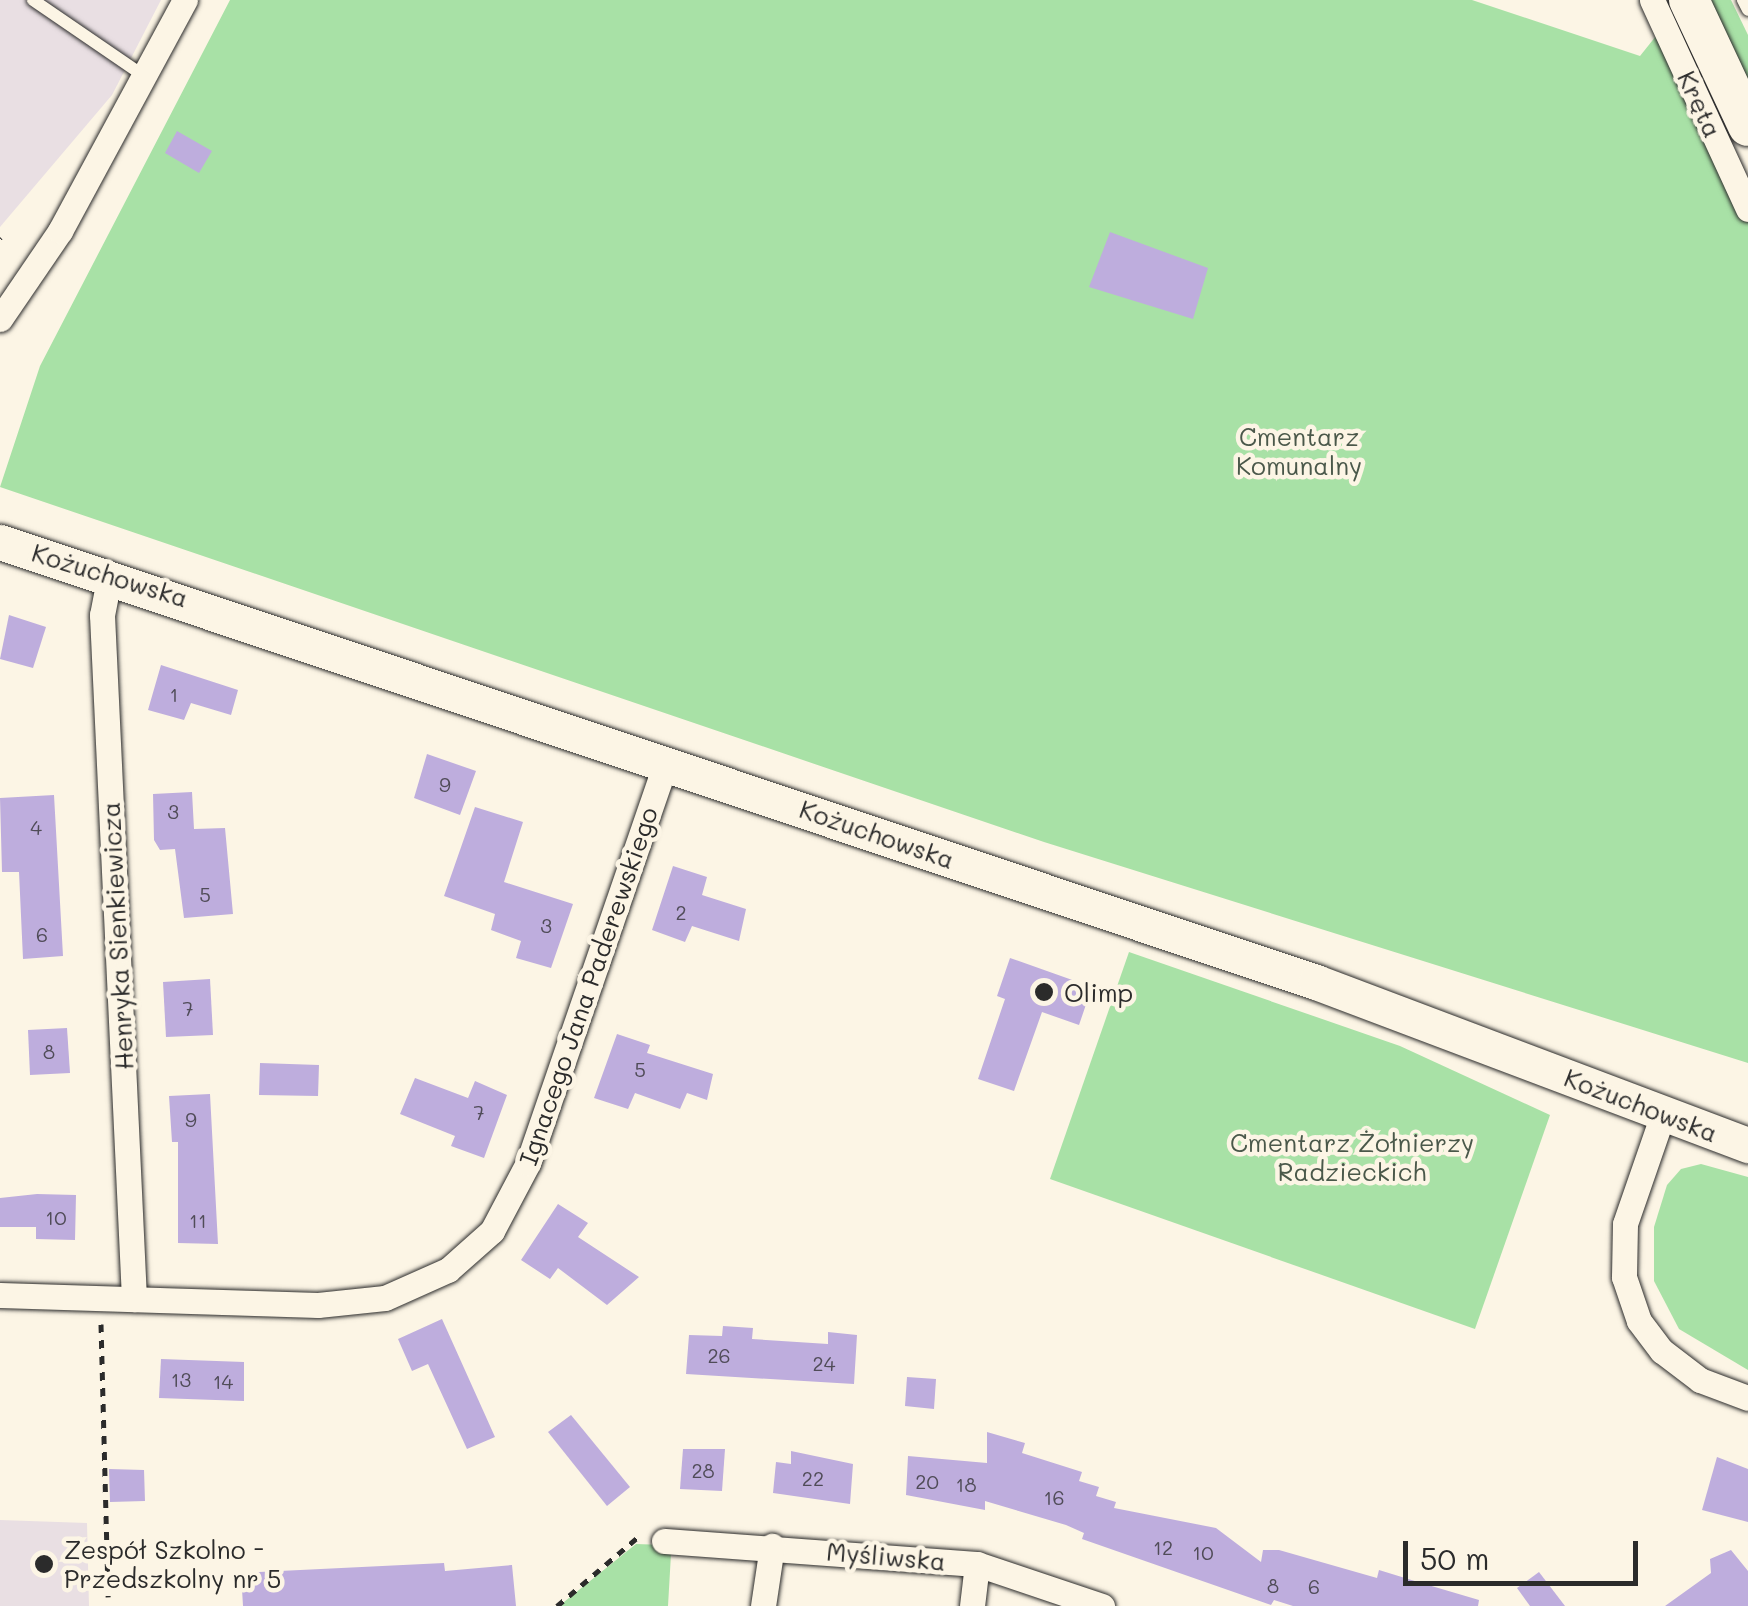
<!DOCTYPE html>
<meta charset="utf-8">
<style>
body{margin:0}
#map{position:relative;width:1748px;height:1606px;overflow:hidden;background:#fcf5e5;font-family:Mali,sans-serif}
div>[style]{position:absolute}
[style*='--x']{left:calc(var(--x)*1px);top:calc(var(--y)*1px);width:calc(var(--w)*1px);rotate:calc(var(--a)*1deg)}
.built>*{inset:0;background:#e9dfe3}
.green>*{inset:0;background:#a8e1a6}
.building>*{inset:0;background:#beaddd}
.path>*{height:5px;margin-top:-2.5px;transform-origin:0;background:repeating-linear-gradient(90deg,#2b2b2b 0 8px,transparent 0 16px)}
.roads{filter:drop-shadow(0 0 2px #2b2b2b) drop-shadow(0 0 2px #2b2b2b)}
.service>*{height:12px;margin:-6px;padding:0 6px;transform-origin:6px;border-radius:6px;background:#fcf5e5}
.minor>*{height:25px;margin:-12.5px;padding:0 12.5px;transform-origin:12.5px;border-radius:12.5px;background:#fcf5e5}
.secondary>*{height:35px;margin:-17.5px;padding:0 17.5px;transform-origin:17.5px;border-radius:17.5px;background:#fcf5e5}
.primary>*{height:40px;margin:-20px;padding:0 20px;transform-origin:20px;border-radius:20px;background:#fcf5e5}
.dots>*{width:28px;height:28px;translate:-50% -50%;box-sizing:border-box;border:5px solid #fcf5e5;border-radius:50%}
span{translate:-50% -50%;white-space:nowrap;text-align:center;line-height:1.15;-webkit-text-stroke:9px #fcf5e5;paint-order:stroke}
.number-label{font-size:20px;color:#504c58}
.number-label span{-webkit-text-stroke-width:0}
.street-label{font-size:25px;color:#2b2b2b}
.park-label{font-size:25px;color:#4a584a}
.poi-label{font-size:25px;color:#2b2b2b}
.left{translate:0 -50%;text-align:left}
.scale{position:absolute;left:1403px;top:1541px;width:235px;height:45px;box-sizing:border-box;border:5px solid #2b2b2b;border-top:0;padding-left:12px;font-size:30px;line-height:35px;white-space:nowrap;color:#2b2b2b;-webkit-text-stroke:8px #fcf5e5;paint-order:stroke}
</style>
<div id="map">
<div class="built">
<div style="clip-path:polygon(0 0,161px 0,112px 95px,0 227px)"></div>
<div style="clip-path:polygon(0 1520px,87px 1523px,89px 1606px,0 1606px)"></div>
</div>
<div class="green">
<div style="clip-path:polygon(230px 0,1472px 0,1640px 56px,1656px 36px,1748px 202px,1748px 1063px,1044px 842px,0 487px,40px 366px)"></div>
<div style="clip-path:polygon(1710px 0,1731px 0,1748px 35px,1748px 82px)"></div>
<div style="clip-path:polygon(1129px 952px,1400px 1046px,1550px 1115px,1475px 1329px,1050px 1179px)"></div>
<div style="clip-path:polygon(1701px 1164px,1748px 1177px,1748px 1370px,1679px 1329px,1654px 1281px,1654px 1227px,1667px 1185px,1681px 1169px)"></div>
<div style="clip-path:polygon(636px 1544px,664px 1545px,663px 1554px,671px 1554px,668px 1606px,559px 1606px)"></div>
</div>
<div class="building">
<div style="clip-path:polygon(177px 131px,212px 151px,199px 173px,165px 153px)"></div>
<div style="clip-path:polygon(1110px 232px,1208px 268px,1193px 319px,1089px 287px)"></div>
<div style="clip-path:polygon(9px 615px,46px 627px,33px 668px,0 659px)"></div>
<div style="clip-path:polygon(161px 665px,238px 690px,231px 715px,191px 703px,184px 720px,148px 710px)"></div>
<div style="clip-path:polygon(427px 754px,476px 771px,460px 815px,414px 798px)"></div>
<div style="clip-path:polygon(192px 792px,194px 829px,225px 828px,233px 914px,184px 918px,175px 849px,160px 850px,154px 840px,153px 794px)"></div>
<div style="clip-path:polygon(54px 795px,63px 956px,23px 959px,19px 872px,2px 872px,0 798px)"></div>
<div style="clip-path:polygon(475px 807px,523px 822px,504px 882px,573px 904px,551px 968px,516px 958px,521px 941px,491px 930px,495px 914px,444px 896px)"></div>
<div style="clip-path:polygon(673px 866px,707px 877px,702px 895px,746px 909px,739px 941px,692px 926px,685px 942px,652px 930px)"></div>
<div style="clip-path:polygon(1010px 958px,1092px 987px,1079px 1025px,1042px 1012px,1014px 1091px,978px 1079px,1005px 999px,997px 996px)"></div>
<div style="clip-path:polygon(210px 979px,213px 1035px,166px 1037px,163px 982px)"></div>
<div style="clip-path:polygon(67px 1028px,70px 1073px,30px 1075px,28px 1030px)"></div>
<div style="clip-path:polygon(617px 1034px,650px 1045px,647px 1053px,713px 1074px,707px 1100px,687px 1093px,680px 1109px,635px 1093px,628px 1109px,594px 1098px)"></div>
<div style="clip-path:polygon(260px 1063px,319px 1065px,318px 1096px,259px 1095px)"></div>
<div style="clip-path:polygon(415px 1078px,468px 1098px,475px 1081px,507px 1095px,484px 1158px,451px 1146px,455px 1136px,400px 1114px)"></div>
<div style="clip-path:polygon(210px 1094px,218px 1244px,178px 1243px,178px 1142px,172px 1142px,169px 1096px)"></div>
<div style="clip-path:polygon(37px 1194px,76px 1195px,75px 1240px,36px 1239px,36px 1227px,0 1227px,0 1198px)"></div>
<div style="clip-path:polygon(558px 1204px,588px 1223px,578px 1237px,639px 1277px,607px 1305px,558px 1268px,550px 1279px,521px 1260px)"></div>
<div style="clip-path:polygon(442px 1319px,495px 1437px,467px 1449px,428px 1364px,412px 1371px,398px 1339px)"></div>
<div style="clip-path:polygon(723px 1326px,753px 1328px,752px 1339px,828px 1344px,828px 1332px,857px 1335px,854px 1384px,686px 1374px,689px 1335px,722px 1336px)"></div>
<div style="clip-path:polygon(161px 1359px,244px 1362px,244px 1401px,159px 1398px)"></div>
<div style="clip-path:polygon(907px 1377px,936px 1379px,934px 1409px,905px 1406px)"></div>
<div style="clip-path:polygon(571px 1415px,630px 1487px,607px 1506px,548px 1432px)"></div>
<div style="clip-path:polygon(987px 1432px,1025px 1443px,1022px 1453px,1082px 1472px,1079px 1481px,1099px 1487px,1096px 1496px,1116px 1502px,1114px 1508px,1216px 1528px,1261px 1562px,1263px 1550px,1279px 1550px,1377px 1578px,1379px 1570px,1418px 1582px,1479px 1600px,1478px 1606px,1293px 1606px,1274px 1600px,1271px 1605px,1082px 1539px,1084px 1533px,1066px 1525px,985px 1501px,985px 1510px,906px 1495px,908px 1456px,987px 1463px)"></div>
<div style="clip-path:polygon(683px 1449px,725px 1449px,722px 1491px,680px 1489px)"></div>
<div style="clip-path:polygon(791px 1451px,853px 1464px,850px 1504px,773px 1493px,776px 1462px,791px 1464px)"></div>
<div style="clip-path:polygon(1717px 1457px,1748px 1469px,1748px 1522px,1702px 1510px)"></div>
<div style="clip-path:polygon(109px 1469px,144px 1470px,145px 1501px,110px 1502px)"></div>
<div style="clip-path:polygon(1731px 1550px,1748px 1571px,1748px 1606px,1665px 1606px,1711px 1573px,1710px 1559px)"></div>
<div style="clip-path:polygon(444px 1563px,445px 1571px,512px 1565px,516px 1606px,243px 1606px,241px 1573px)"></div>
<div style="clip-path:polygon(1539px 1572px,1565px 1606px,1530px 1606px,1517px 1588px)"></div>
</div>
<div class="path">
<div style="--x:0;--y:238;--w:1;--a:-45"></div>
<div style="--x:101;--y:1324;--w:273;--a:88.5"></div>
<div style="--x:557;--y:1606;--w:105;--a:-40.4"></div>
</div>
<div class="roads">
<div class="service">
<div style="--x:33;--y:0;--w:135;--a:34.4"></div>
<div style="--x:1743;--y:0;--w:11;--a:63"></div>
</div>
<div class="minor">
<div style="--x:1652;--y:0;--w:230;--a:65.3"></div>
<div style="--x:0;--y:319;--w:107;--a:-55.7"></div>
<div style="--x:60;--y:231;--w:263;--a:-61.6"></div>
<div style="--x:110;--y:574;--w:42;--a:101"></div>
<div style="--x:102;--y:615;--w:685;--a:87.32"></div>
<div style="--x:1663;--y:1114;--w:116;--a:109.1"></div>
<div style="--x:1625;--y:1224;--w:53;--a:91.1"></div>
<div style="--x:1624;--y:1277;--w:46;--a:71.2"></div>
<div style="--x:1639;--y:1321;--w:38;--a:53"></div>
<div style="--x:1662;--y:1351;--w:48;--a:37.3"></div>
<div style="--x:1700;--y:1380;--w:51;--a:20.6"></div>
<div style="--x:0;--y:1295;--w:318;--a:1.8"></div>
<div style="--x:318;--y:1305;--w:67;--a:-6"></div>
<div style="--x:385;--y:1298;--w:69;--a:-24"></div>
<div style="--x:448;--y:1270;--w:59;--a:-41.6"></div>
<div style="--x:492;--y:1231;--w:77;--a:-62.1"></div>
<div style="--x:528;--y:1163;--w:423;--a:-71"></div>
<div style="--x:664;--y:1541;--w:314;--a:4.2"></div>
<div style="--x:977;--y:1564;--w:132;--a:18.6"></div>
<div style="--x:763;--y:1606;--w:61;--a:-81.5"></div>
<div style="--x:972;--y:1606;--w:42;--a:-83.2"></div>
</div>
<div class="secondary">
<div style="--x:0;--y:542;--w:1388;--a:18.49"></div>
<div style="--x:1316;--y:982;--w:462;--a:20.7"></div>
</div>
<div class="primary">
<div style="--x:1689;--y:0;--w:139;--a:64.9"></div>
</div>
</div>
<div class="dots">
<div style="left:1044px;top:992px;background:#2b2b2b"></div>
<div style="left:44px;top:1564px;background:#2b2b2b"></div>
</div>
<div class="number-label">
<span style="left:174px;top:694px">1</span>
<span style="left:445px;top:784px">9</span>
<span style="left:173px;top:811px">3</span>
<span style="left:36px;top:827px">4</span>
<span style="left:205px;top:894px">5</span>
<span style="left:681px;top:912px">2</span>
<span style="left:546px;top:925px">3</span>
<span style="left:42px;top:934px">6</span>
<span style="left:188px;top:1008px">7</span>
<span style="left:49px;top:1051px">8</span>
<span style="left:640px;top:1069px">5</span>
<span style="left:479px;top:1112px">7</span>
<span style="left:191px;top:1119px">9</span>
<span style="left:56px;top:1217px">10</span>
<span style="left:198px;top:1220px">11</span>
<span style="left:719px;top:1355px">26</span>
<span style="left:824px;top:1363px">24</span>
<span style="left:181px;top:1379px">13</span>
<span style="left:223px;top:1381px">14</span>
<span style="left:703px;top:1470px">28</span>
<span style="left:813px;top:1478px">22</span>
<span style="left:927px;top:1481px">20</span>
<span style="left:966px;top:1484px">18</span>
<span style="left:1054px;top:1497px">16</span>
<span style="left:1163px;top:1547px">12</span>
<span style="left:1203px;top:1552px">10</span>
<span style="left:1273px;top:1585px">8</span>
<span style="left:1314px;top:1586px">6</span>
</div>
<div class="street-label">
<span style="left:1700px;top:104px;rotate:65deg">Kręta</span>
<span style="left:110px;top:575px;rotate:17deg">Kożuchowska</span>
<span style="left:877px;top:834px;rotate:19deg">Kożuchowska</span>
<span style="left:117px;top:936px;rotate:-93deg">Henryka Sienkiewicza</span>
<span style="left:588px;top:986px;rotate:-71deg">Ignacego Jana Paderewskiego</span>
<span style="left:1641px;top:1105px;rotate:21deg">Kożuchowska</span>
<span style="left:886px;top:1556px;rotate:5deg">Myśliwska</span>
</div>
<div class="park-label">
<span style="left:1299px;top:451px">Cmentarz<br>Komunalny</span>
<span style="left:1352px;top:1157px">Cmentarz Żołnierzy<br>Radzieckich</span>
</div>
<div class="poi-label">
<span class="left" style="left:1064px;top:992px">Olimp</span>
<span class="left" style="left:64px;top:1564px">Zespół Szkolno -<br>Przedszkolny nr 5</span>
</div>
<div class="scale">50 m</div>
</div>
